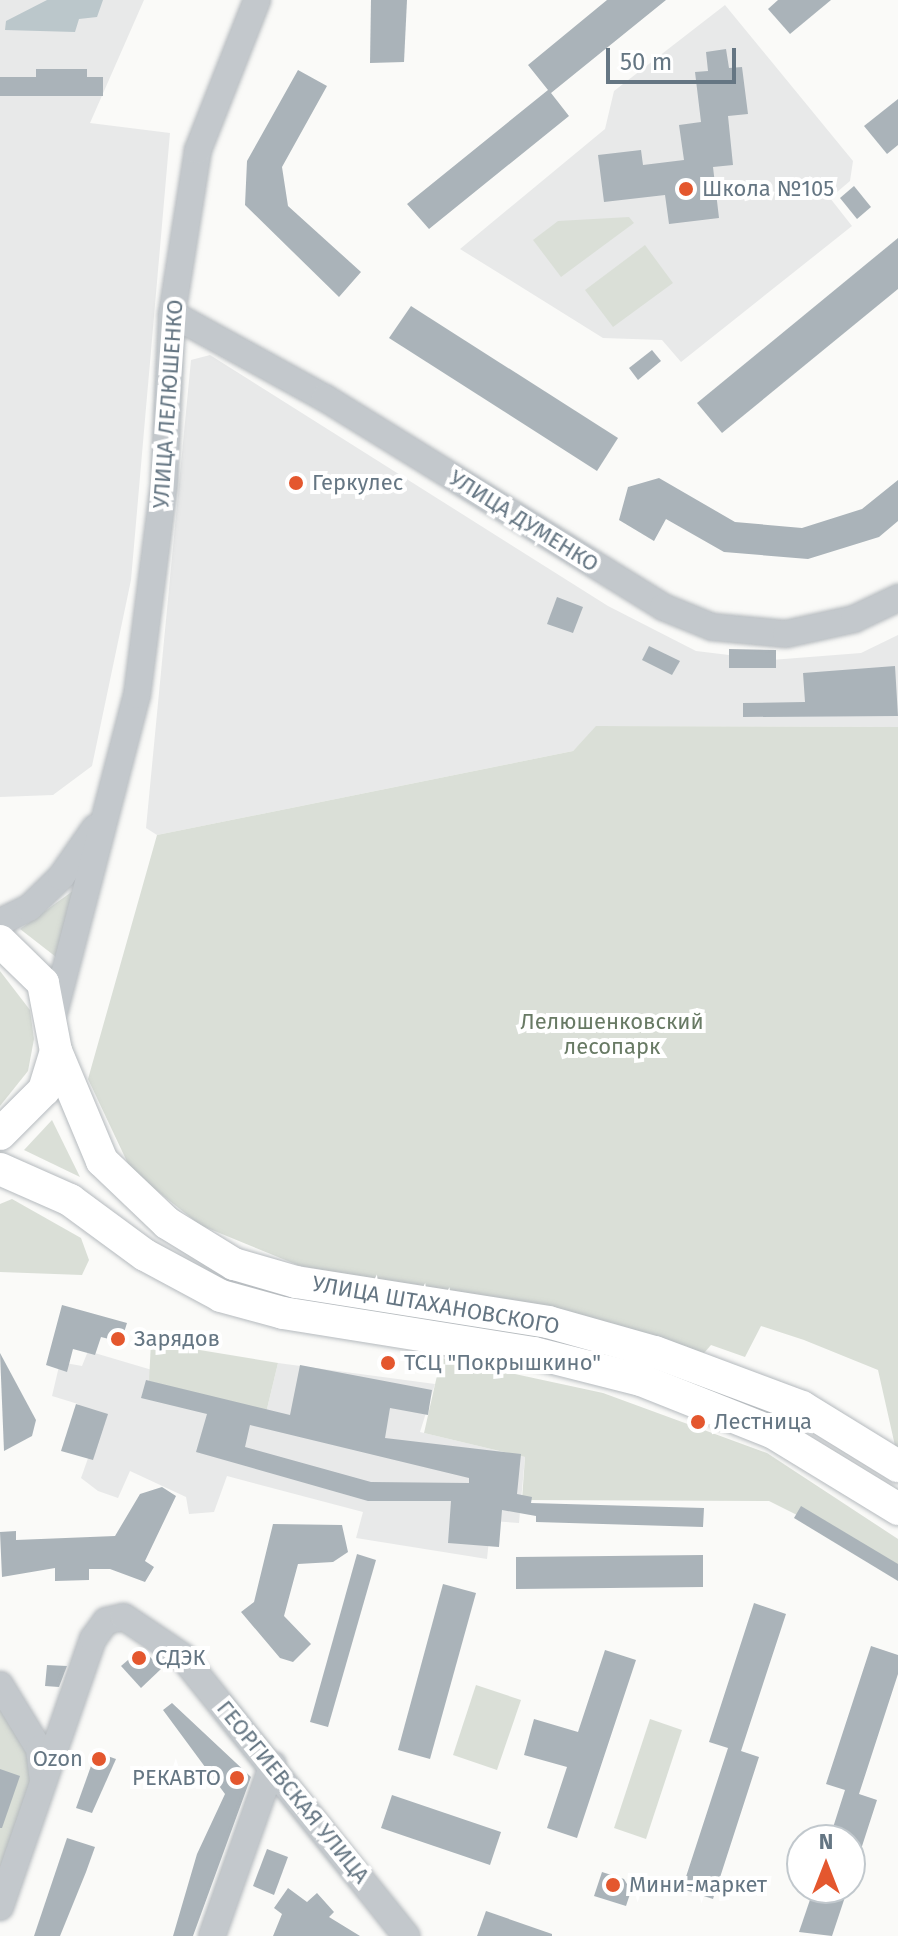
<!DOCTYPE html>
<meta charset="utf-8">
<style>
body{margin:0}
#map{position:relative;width:898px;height:1936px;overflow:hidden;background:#fafaf8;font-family:"Fira Sans",sans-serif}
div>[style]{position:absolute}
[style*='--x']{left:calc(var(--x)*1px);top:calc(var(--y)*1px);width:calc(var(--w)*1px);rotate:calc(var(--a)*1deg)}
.built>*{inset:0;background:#e8e9e9}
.green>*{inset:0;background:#dadfd7}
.water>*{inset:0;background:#bbc7cb}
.building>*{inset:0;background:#aab3b9}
.roads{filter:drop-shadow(0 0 2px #b5babe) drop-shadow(0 0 2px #b5babe)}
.minor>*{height:26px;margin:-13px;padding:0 13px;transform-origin:13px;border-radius:13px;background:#c3c8cc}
.major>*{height:32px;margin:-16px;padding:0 16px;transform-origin:16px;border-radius:16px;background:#fff}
.dots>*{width:22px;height:22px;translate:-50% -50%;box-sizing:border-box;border:4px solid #fff;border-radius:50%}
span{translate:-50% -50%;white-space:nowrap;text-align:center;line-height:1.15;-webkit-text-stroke:8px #fff;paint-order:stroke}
.poi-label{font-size:22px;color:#657683}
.left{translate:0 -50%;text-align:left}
.right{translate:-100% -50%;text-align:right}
.street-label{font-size:22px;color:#657683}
.park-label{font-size:22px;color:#687a64}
.north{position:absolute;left:786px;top:1824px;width:80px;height:80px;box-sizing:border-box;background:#fff;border:2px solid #c1c8cd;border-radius:50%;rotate:0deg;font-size:22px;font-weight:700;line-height:32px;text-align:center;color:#657683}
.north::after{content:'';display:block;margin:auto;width:28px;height:36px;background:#e4572e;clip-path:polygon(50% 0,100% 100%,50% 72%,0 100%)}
.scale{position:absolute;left:606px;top:48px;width:130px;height:36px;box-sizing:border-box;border:4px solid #657683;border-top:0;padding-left:10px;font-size:24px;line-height:28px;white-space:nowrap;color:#657683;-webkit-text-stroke:6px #fff;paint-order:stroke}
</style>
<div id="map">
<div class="built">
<div style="clip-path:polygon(0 0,144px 0,90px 123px,170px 133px,131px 580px,92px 766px,53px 795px,0 797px)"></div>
<div style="clip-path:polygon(725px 5px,853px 161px,850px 181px,830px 198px,852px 226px,681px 362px,662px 340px,603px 338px,460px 249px,605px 129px,614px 91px)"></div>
<div style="clip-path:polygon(210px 355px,608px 606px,696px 651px,771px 660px,861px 653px,898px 635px,898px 727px,597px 726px,573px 751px,157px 835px,146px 828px,191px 360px)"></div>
<div style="clip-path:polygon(88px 1351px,152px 1370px,149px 1380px,266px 1413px,278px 1363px,435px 1384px,420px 1432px,525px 1457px,519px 1523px,491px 1521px,487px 1559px,356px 1538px,363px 1512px,227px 1476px,214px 1512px,189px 1514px,186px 1497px,130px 1471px,118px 1498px,98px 1491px,81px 1478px,98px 1430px,78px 1404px,52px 1396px,60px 1362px,82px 1366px)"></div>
</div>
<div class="green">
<div style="clip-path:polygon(629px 217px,634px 223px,561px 277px,533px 240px,558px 221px)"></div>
<div style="clip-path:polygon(645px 245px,673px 283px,613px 327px,585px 290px)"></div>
<div style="clip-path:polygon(596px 726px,898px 727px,898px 1459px,878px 1370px,804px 1340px,761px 1326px,745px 1357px,711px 1345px,704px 1353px,615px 1324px,300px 1266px,200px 1225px,131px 1170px,88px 1079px,157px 835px,573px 751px)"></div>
<div style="clip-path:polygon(77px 888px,56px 957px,20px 929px)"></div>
<div style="clip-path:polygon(0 971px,30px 1010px,34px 1039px,28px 1071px,0 1106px)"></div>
<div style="clip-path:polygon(52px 1120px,80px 1177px,24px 1150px)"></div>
<div style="clip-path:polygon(12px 1199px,81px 1238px,89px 1260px,82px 1275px,0 1272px,0 1204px)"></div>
<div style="clip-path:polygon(151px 1342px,278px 1363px,266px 1413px,149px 1381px)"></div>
<div style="clip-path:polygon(441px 1358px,603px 1393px,767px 1453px,898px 1539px,898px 1577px,861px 1547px,769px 1501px,522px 1500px,525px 1457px,424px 1433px)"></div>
<div style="clip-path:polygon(476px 1685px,521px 1700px,497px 1770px,453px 1755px)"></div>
<div style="clip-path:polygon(0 1686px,39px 1756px,0 1887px)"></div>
<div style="clip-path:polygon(650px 1719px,682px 1730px,646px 1839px,614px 1828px)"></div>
</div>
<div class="water">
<div style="clip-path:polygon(47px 0,103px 0,97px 17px,79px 19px,75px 32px,5px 30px,6px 21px)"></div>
</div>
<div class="building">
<div style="clip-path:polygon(371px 0,407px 0,404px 62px,370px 63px)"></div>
<div style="clip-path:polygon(607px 0,666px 0,551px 93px,569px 116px,429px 229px,407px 204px,548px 90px,528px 65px)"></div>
<div style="clip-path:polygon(778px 0,831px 0,790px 34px,768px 9px)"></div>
<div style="clip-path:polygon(726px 49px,729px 68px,742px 67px,748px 114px,728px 116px,733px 165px,713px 167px,719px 218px,669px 224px,665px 195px,604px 202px,598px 155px,641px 150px,643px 165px,684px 160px,679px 125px,701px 122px,695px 72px,708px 71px,706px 52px)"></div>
<div style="clip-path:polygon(36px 69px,87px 69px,87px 77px,103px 77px,103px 96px,0 96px,0 77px,36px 77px)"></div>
<div style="clip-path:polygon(298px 70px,327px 86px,282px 167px,288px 206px,361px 272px,339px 297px,245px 205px,247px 161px)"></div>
<div style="clip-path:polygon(898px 99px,898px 145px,887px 154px,864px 126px)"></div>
<div style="clip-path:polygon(854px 186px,871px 207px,857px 219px,840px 198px)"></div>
<div style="clip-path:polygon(898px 238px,898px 289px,722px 433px,697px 403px)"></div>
<div style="clip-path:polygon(411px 306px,618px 438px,597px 471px,389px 338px)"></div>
<div style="clip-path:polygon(652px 350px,661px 361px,638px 380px,629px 368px)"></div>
<div style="clip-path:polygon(659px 478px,735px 522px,802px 528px,862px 509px,898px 480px,898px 521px,879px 537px,808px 559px,724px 552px,666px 519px,654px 541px,619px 520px,628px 487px)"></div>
<div style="clip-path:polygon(557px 597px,583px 607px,573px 633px,547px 624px)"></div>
<div style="clip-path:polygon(649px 646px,680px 661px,672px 675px,642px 660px)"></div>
<div style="clip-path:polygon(729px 649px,776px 650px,776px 668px,729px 668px)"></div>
<div style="clip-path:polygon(895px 666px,898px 716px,743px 717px,743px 703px,805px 702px,803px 673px)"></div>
<div style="clip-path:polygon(62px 1305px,127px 1323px,121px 1342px,101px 1337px,95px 1355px,73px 1349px,67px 1372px,46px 1365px)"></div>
<div style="clip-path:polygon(0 1353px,36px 1420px,32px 1436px,4px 1451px)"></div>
<div style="clip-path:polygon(evenodd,300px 1365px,432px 1390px,428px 1415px,390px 1408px,385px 1438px,521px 1454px,517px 1494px,532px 1497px,531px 1503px,704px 1508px,703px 1527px,536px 1522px,536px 1516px,502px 1510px,499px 1547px,448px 1543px,451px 1501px,368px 1501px,196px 1452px,207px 1414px,141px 1398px,146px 1380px,290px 1415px,300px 1365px,250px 1425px,469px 1478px,469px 1483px,371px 1482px,245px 1447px,250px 1425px)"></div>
<div style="clip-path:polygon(76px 1404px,108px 1414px,93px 1460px,61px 1451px)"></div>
<div style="clip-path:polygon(162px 1487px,176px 1496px,145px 1561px,154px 1567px,145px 1582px,110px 1569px,89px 1569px,89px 1580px,55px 1581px,55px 1568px,2px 1577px,0 1532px,16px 1531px,16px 1540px,115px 1536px,140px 1494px)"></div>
<div style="clip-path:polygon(801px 1506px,898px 1564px,898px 1581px,794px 1518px)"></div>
<div style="clip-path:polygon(273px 1524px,342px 1525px,348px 1552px,333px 1562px,298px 1564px,284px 1616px,311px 1644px,293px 1662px,280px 1658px,241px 1612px,254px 1602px)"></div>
<div style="clip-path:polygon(357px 1554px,376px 1560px,328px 1727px,310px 1722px)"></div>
<div style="clip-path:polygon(703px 1555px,703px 1587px,516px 1589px,516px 1557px)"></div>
<div style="clip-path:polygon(443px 1584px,476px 1593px,430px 1759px,398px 1750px)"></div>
<div style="clip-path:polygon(754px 1603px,786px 1614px,741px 1751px,759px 1757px,713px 1899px,682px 1889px,728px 1748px,709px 1742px)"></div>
<div style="clip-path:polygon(871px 1646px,898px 1655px,898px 1674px,859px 1794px,877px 1800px,853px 1874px,850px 1840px,829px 1840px,845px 1790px,826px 1784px)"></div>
<div style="clip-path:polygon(142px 1648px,161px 1669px,141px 1688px,121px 1666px)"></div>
<div style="clip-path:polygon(605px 1650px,636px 1660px,577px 1838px,547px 1828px,567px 1767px,524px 1755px,534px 1719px,578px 1732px)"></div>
<div style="clip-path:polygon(47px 1665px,67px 1666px,59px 1687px,45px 1686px)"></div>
<div style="clip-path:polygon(172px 1703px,251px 1777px,193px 1936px,173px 1936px,197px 1854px,225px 1794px,163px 1710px)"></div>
<div style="clip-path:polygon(96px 1752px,116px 1759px,92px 1813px,76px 1808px)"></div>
<div style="clip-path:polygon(0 1769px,20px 1776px,2px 1828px,0 1828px)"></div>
<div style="clip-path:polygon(392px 1795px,501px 1832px,490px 1865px,381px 1828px)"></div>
<div style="clip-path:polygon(67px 1838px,95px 1847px,86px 1872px,60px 1936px,34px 1936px)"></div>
<div style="clip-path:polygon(267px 1849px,288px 1857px,274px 1895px,253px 1886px)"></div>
<div style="clip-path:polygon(602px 1872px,624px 1879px,631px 1891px,626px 1906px,594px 1896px)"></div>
<div style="clip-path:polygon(288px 1888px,307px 1902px,317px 1893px,334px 1912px,329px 1917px,360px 1936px,273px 1936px,282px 1914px,274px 1908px)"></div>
<div style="clip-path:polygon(814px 1888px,848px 1888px,832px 1936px,799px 1932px)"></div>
<div style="clip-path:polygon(486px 1911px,552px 1934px,552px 1936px,477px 1936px)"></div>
</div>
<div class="roads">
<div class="minor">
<div style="--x:172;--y:314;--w:175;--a:28.8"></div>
<div style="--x:325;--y:398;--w:397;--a:31.7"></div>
<div style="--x:663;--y:607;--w:53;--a:22.2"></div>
<div style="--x:712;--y:627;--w:74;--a:5.4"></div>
<div style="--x:786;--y:634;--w:70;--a:-12.4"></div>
<div style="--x:854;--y:619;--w:49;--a:-25.5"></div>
<div style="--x:0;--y:922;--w:32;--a:-26"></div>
<div style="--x:29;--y:908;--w:45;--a:-44.1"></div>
<div style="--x:61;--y:877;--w:60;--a:-55.2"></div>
<div style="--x:54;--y:1013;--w:329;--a:-75.4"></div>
<div style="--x:137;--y:695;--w:213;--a:-82.7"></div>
<div style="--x:164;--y:484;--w:170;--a:-87.3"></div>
<div style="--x:172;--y:314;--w:166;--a:-81"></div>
<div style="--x:198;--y:150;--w:161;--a:-68.5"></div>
<div style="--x:0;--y:1685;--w:75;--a:58.6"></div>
<div style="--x:39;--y:1749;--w:33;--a:83"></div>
<div style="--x:0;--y:1907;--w:284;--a:-70.9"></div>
<div style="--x:93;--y:1639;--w:22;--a:-54"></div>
<div style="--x:106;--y:1621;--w:18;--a:-13"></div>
<div style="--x:124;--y:1617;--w:70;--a:33.9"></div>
<div style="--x:182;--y:1656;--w:359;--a:51.3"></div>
<div style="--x:212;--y:1936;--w:182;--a:-70.5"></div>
</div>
<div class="major">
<div style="--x:0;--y:941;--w:60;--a:44.3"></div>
<div style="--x:43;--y:983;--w:69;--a:79.2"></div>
<div style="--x:56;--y:1051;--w:41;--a:107.1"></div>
<div style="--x:44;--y:1090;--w:62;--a:135"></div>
<div style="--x:56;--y:1051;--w:119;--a:67.3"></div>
<div style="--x:102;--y:1161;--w:90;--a:43.6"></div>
<div style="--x:167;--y:1223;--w:79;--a:31.5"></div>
<div style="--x:234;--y:1264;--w:65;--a:16.2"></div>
<div style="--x:296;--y:1282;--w:255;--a:9"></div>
<div style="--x:548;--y:1322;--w:111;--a:15.7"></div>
<div style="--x:655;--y:1352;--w:157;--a:20.5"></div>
<div style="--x:802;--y:1407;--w:113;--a:31.6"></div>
<div style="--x:0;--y:1169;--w:77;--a:23.9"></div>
<div style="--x:70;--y:1200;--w:93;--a:36.3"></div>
<div style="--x:145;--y:1255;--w:86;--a:28.3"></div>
<div style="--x:221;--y:1296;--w:64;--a:15.3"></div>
<div style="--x:283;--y:1313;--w:254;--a:9.1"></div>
<div style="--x:534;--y:1353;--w:110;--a:14.2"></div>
<div style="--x:641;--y:1380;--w:141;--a:21.7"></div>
<div style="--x:772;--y:1432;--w:148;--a:31.4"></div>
</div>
</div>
<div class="dots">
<div style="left:686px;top:189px;background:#e4572e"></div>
<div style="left:296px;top:483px;background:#e4572e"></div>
<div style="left:118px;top:1339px;background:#e4572e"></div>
<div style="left:388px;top:1363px;background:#e4572e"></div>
<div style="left:698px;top:1422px;background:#e4572e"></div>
<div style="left:139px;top:1658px;background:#e4572e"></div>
<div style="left:99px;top:1759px;background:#e4572e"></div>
<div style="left:237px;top:1778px;background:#e4572e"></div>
<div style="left:613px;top:1885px;background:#e4572e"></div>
</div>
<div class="poi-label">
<span class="left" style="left:702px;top:189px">Школа №105</span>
<span class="left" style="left:312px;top:483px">Геркулес</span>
<span class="left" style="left:134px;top:1339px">Зарядов</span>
<span class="left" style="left:404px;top:1363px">ТСЦ "Покрышкино"</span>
<span class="left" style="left:714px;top:1422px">Лестница</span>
<span class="left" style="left:155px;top:1658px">СДЭК</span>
<span class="right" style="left:83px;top:1759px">Ozon</span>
<span class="right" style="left:221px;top:1778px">РЕКАВТО</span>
<span class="left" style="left:629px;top:1885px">Мини-маркет</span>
</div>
<div class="street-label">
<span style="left:168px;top:404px;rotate:-86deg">УЛИЦА ЛЕЛЮШЕНКО</span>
<span style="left:524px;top:521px;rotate:32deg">УЛИЦА ДУМЕНКО</span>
<span style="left:436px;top:1305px;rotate:10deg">УЛИЦА ШТАХАНОВСКОГО</span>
<span style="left:293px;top:1792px;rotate:51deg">ГЕОРГИЕВСКАЯ УЛИЦА</span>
</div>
<div class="park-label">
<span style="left:612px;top:1034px">Лелюшенковский<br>лесопарк</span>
</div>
<div class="north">N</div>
<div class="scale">50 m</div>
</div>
